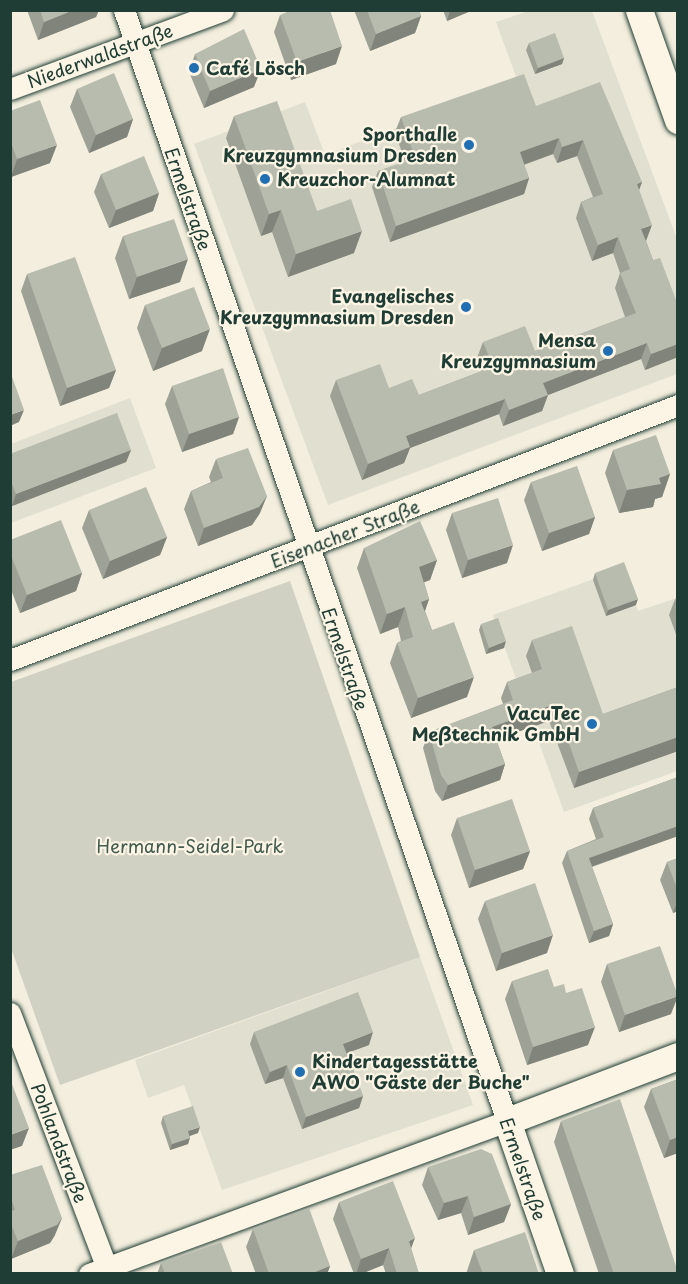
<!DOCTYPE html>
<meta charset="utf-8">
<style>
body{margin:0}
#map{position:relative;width:688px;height:1284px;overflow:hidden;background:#f3eede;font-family:"Playpen Sans",sans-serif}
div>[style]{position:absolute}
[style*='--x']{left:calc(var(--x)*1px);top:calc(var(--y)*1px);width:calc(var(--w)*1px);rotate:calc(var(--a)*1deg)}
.built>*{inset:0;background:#e1dfd0}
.green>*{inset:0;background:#d0d1c2}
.roads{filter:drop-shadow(0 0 2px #1f3d34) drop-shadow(0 0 2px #1f3d34)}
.minor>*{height:21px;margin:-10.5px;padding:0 10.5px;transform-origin:10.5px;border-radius:10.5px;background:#fcf5e5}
.tertiary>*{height:27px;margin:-13.5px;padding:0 13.5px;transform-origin:13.5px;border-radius:13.5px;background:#fcf5e5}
.wall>*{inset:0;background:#9ea296}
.shaded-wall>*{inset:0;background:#81847a}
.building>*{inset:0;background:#b8bcae}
.dots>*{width:16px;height:16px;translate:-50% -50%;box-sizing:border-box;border:3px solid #fcf5e5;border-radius:50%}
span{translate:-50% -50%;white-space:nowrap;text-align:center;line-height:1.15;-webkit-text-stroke:4.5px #fcf5e5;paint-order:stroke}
.street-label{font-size:18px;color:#1f3d34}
.poi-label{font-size:18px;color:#1f3d34;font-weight:700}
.left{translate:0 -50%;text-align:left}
.right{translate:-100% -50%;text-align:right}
.park-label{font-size:18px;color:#425b50}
.frame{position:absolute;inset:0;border:12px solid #1f3d34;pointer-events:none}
</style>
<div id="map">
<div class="built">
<div style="clip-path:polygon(528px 11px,592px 11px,677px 239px,677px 374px,328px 505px,194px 144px,305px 102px,325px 155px,518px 82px,496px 22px)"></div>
<div style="clip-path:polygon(130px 398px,156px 468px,11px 523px,11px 444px)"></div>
<div style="clip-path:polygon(622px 569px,638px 611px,677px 598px,677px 771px,564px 812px,493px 615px)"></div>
<div style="clip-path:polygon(420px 957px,473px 1105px,222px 1190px,184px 1085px,148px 1098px,135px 1060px)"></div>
</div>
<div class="green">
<div style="clip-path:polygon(290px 581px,420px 957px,60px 1085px,11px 948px,11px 682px)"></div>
</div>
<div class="roads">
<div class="minor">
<div style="--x:10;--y:89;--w:227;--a:-20.3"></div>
<div style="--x:10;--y:660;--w:715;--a:-20.89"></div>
<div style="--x:10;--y:1013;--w:279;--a:69.2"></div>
<div style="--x:89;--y:1274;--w:445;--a:-20.1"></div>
<div style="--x:507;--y:1121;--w:1175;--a:-109.02"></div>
</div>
<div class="tertiary">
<div style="--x:639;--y:10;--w:117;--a:70.5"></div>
<div style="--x:560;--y:1274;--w:162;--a:-109.1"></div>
<div style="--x:507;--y:1121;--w:183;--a:-20.8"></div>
</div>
</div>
<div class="wall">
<div style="clip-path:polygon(27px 10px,99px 10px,96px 17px,38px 40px)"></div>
<div style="clip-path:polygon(354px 10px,419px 10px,421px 16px,415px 33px,370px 51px)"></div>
<div style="clip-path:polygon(443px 10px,473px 10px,447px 21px)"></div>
<div style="clip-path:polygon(280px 15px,336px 64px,291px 80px,274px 32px)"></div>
<div style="clip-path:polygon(529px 43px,564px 58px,562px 64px,535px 74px,526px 50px)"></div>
<div style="clip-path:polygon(195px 54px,254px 87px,204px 108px,189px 72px)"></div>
<div style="clip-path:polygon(77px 89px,133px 119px,127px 137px,89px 153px,70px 107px)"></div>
<div style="clip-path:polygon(536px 106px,642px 182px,639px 190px,646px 241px,653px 260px,678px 305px,678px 357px,645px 370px,641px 359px,548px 395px,542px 411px,503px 426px,499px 414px,410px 448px,404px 463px,362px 480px,330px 396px,336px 380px,389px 388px,419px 395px,482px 371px,477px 358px,483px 342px,535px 351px,625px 317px,615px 288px,620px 273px,613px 253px,592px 261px,576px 218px,581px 202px,593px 197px,577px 156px,557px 163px,553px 154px,524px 165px,529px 178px,524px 194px,390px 242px,372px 187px,378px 171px,405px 162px,395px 132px,401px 117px)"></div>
<div style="clip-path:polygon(10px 111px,50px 163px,11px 177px,10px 176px)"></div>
<div style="clip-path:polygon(234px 116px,317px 211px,354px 253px,288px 277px,272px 232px,261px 236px,226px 138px)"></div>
<div style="clip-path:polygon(101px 174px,159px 193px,153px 211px,109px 228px,94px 192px)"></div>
<div style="clip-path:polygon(123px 236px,180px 282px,129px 299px,115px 258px)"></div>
<div style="clip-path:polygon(27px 274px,116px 370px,109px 388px,60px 406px,21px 291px)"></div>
<div style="clip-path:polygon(145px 305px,202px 351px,153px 371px,137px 328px)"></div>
<div style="clip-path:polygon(172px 386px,239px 417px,233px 434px,182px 452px,165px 404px)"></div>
<div style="clip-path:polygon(131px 450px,126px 462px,12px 506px,10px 503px,10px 454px)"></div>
<div style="clip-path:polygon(613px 450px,670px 474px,662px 497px,655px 499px,653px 507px,619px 513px,605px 473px)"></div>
<div style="clip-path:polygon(216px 459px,260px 513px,252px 525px,198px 546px,184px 509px,191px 491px,211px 482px,209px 477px)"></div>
<div style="clip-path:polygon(531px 482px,595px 517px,589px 534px,542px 551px,524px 500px)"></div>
<div style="clip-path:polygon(89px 510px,167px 537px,160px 555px,103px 579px,82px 528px)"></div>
<div style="clip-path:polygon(452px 513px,507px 563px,462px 578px,446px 530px)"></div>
<div style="clip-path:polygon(364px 548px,437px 560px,430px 580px,424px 582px,429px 599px,425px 611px,432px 630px,467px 697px,411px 718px,390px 663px,397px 643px,401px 641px,398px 627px,380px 634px,357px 568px)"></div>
<div style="clip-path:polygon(10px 553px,82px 573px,76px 591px,20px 613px,10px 587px)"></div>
<div style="clip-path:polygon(595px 573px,636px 605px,606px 616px,593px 580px)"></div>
<div style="clip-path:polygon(678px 598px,678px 640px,669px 615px,675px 599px)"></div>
<div style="clip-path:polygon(481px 624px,504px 648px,486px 654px,479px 630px)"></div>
<div style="clip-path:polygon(532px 640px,603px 714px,678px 687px,678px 751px,574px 788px,549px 721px,496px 739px,505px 764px,500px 780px,442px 801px,435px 791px,423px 748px,429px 732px,503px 704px,501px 698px,507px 682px,532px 673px,526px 656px)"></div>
<div style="clip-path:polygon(678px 777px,678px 836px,592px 867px,613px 924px,609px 936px,589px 943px,562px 863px,567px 851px,596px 839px,589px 819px,593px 808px)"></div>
<div style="clip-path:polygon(457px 818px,530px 851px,523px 869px,469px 888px,451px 835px)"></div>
<div style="clip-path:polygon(678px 858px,678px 911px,673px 913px,660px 880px,667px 862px)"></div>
<div style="clip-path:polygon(485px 901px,547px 953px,496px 971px,478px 919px)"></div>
<div style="clip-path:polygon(607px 964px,671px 1014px,619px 1032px,601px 982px)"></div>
<div style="clip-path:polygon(512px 981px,554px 987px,566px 993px,588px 1045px,527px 1065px,505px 999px)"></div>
<div style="clip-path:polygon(254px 1032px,369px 1045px,347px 1053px,363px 1096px,359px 1108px,302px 1129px,283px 1078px,265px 1084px,250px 1044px)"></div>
<div style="clip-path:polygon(678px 1079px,678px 1153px,664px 1158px,644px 1107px,651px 1089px)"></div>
<div style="clip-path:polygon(163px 1116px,198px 1133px,190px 1136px,188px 1144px,170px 1150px,161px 1123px)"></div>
<div style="clip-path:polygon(561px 1121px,678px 1274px,599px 1274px,554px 1142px)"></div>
<div style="clip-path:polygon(428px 1167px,511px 1204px,504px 1222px,468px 1235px,461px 1213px,438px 1220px,422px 1185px)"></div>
<div style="clip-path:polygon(10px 1175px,55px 1235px,50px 1243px,11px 1259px)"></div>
<div style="clip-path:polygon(339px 1202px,411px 1249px,419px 1274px,386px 1274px,383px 1265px,361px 1274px,354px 1274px,333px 1219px)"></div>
<div style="clip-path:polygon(253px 1229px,330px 1266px,327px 1274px,256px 1274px,246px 1247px)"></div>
<div style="clip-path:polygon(474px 1250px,539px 1274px,466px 1274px)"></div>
<div style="clip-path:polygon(161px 1263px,233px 1274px,157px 1274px)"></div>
</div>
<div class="shaded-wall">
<div style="clip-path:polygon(74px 10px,99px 10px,96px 17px,38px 40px,44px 22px)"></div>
<div style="clip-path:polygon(450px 10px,473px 10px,447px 21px)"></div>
<div style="clip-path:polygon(421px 16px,415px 33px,370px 51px,376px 34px)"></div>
<div style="clip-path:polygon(342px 46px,336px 64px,291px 80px,297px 62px)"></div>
<div style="clip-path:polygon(564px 58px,562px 64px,535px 74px,538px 68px)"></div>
<div style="clip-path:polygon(261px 69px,254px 87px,204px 108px,210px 91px)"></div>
<div style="clip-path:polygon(133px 119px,127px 137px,89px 153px,96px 135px)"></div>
<div style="clip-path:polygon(559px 138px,553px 154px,514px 168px,520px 152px)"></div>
<div style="clip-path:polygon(583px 140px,577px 156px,557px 163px,562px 147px)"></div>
<div style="clip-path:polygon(57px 145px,50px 163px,11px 177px,17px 159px)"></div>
<div style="clip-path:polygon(529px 178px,524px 194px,390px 242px,396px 226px)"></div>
<div style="clip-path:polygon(642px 182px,636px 198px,637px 184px)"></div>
<div style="clip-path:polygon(159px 193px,153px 211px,109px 228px,116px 210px)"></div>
<div style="clip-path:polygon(281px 210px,272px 232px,261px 236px,269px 214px)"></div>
<div style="clip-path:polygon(652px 225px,646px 241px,641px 229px)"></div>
<div style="clip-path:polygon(362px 231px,354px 253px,288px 277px,296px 254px)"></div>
<div style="clip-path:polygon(618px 237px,613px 253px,592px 261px,598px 245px)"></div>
<div style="clip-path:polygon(188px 259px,180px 282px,129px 299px,137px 277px)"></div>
<div style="clip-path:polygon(210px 329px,202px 351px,153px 371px,162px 348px)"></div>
<div style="clip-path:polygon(647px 343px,641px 359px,548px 395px,542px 411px,503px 426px,509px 410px,543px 383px)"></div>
<div style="clip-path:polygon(678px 344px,678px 357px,645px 370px,651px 354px)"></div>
<div style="clip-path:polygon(116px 370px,109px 388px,60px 406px,67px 388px)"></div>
<div style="clip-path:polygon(505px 399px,499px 414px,410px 448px,404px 463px,362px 480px,368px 464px,406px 436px)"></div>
<div style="clip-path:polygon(24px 410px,19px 422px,10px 426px,10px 415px)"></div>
<div style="clip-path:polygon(239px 417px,233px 434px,182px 452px,189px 434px)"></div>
<div style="clip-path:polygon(131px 450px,126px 462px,12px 506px,16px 494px)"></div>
<div style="clip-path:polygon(670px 474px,662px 497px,655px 499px,653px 507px,619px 513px,627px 490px)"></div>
<div style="clip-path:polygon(267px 496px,260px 513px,252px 525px,198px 546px,204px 528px)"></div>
<div style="clip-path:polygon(595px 517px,589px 534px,542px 551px,549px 533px)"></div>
<div style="clip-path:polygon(167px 537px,160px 555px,103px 579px,110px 561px)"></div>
<div style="clip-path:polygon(513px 545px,507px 563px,462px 578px,468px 560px)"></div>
<div style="clip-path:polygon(437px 560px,430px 580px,412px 587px,419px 567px)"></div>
<div style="clip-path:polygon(82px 573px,76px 591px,20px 613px,27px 595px)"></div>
<div style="clip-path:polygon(429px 599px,422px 619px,421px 602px)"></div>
<div style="clip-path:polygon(638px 599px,636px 605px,606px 616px,608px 610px)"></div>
<div style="clip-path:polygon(405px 607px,398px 627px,380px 634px,387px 614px)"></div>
<div style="clip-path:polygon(506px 641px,504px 648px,486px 654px,489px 648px)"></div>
<div style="clip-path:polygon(474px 677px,467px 697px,411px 718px,418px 698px)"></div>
<div style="clip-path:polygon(555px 704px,549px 721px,486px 743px,492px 727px)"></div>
<div style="clip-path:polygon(678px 737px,678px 751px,574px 788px,579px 772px)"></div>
<div style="clip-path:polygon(505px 764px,500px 780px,442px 801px,448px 785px)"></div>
<div style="clip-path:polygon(678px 826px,678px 836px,584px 869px,589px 858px)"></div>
<div style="clip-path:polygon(530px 851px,523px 869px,469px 888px,475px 870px)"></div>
<div style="clip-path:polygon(678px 900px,678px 911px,673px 913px)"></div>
<div style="clip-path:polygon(613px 924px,609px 936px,589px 943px,594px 931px)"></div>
<div style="clip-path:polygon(553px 935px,547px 953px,496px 971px,502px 953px)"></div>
<div style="clip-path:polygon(678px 996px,671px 1014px,619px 1032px,625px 1015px)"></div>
<div style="clip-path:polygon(595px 1027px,588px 1045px,527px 1065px,533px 1047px)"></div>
<div style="clip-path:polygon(373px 1032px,369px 1045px,339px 1056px,343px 1044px)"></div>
<div style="clip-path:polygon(287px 1065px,283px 1078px,265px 1084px,270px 1072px)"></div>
<div style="clip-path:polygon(363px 1096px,359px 1108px,302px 1129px,306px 1117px)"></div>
<div style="clip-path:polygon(200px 1127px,198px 1133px,186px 1137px,188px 1131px)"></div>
<div style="clip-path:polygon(29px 1128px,22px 1146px,10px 1150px,10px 1135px)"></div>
<div style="clip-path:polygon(678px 1137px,678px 1153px,664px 1158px,670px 1140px)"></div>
<div style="clip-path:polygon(190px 1138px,188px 1144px,170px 1150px,172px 1144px)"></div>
<div style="clip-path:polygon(468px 1196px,461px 1213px,438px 1220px,444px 1203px)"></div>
<div style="clip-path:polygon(511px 1204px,504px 1222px,468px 1235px,474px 1217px)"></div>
<div style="clip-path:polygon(62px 1218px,55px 1235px,50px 1243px,11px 1259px,18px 1241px)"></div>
<div style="clip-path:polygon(415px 1238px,409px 1254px,409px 1241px)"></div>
<div style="clip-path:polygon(389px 1248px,383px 1265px,361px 1274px,356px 1274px,361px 1259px)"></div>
<div style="clip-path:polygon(330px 1266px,327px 1274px,310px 1274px)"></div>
</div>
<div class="building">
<div style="clip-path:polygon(40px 10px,74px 10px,44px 22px)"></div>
<div style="clip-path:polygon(292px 10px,330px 10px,342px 46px,297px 62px,280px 15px)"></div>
<div style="clip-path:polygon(367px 10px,419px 10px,421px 16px,376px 34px)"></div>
<div style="clip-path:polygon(244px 29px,261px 69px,210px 91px,195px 54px)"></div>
<div style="clip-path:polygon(555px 33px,564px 58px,538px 68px,529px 43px)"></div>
<div style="clip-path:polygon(114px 73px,133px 119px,96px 135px,77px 89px)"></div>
<div style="clip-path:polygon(524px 74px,536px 106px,600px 82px,642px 182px,637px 184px,652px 225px,641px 229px,653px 260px,660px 258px,678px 305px,678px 344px,651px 354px,647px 343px,543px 383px,548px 395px,509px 410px,505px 399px,406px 436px,410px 447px,368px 464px,336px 380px,380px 364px,389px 388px,412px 379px,419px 395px,493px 367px,483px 342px,525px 326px,535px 351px,636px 313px,620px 273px,630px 269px,618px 237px,598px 245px,581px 202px,603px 194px,583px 140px,562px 147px,559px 138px,520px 152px,529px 178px,396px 226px,378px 171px,415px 158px,401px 117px)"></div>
<div style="clip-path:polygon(40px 100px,57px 145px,17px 159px,10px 140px,10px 111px)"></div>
<div style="clip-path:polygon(277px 101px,317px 211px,351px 199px,362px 231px,296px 254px,281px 210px,269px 214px,234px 116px)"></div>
<div style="clip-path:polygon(144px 156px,159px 193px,116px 210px,101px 174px)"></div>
<div style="clip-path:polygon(174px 219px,188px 259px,137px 277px,123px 236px)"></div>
<div style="clip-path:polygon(75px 257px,116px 370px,67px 388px,27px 274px)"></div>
<div style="clip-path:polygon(194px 287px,210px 329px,162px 348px,145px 305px)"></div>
<div style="clip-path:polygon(223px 368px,239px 417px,189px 434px,172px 386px)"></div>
<div style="clip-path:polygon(10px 371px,24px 410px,10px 415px)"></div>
<div style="clip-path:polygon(117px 413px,131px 450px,16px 494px,10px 479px,10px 454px)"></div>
<div style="clip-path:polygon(656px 435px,670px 474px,659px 478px,661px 484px,627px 490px,613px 450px)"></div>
<div style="clip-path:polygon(248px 448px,267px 496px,259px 507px,204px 528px,191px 491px,223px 478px,216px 459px)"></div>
<div style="clip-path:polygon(577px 466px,595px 517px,549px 533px,531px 482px)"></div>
<div style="clip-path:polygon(146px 487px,167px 537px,110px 561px,89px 510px)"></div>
<div style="clip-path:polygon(498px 498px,513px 545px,468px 560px,452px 513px)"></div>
<div style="clip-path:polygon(61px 520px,82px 573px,27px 595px,10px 553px,10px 540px)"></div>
<div style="clip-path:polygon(420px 521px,437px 560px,419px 567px,429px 599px,421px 602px,432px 630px,454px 622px,474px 677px,418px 698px,397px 643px,413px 637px,405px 607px,387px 614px,364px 548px)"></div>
<div style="clip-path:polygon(624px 562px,638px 599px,608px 610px,595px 573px)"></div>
<div style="clip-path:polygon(678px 598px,678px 607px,675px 599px)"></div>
<div style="clip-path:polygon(498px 618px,506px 641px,489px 648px,481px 624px)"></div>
<div style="clip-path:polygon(572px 626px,603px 714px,678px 687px,678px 737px,579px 772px,555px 704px,492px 727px,505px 764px,448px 785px,441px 775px,429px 732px,513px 700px,507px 682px,542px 669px,532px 640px)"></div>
<div style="clip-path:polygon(678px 777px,678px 826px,589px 858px,613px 924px,594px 931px,567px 851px,604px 837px,593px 808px)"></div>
<div style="clip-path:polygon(512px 799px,530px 851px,475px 870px,457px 818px)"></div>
<div style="clip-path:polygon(678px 858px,678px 891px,667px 862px)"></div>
<div style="clip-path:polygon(535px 883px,553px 935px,502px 953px,485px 901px)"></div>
<div style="clip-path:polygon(660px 946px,678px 996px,625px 1015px,607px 964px)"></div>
<div style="clip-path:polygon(548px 969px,554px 987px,564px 984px,566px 993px,582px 988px,595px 1027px,533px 1047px,512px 981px)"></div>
<div style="clip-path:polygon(358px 992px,373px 1032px,343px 1044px,363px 1096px,306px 1117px,287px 1065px,270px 1072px,254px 1032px)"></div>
<div style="clip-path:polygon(10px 1079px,29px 1128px,10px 1135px)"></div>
<div style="clip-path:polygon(678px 1079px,678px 1137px,670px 1140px,651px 1089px)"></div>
<div style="clip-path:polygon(620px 1099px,678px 1272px,678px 1274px,614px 1274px,561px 1121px)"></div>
<div style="clip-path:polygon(193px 1106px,200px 1127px,188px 1131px,190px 1138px,172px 1144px,163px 1116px)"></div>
<div style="clip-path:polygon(481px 1149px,492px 1154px,511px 1204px,474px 1217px,468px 1196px,444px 1203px,428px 1167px)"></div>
<div style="clip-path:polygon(42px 1165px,62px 1218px,57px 1225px,18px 1241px,10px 1222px,10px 1211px,15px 1210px,10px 1195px,10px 1175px)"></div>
<div style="clip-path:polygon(393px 1181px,415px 1238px,409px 1241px,419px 1274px,397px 1274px,389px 1248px,361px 1259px,339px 1202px)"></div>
<div style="clip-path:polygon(309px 1208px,330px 1266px,310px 1274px,269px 1274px,253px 1229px)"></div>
<div style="clip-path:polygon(525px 1232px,539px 1274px,483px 1274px,474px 1250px)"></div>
<div style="clip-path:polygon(221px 1242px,233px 1274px,165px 1274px,161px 1263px)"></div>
</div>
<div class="dots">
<div style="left:194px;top:68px;background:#1f6fb2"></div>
<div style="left:469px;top:145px;background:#1f6fb2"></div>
<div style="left:265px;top:179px;background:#1f6fb2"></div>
<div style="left:466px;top:307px;background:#1f6fb2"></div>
<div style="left:608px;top:351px;background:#1f6fb2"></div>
<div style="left:592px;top:724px;background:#1f6fb2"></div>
<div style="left:300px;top:1072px;background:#1f6fb2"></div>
</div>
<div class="street-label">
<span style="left:100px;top:56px;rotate:-20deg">Niederwaldstraße</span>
<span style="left:188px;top:199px;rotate:71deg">Ermelstraße</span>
<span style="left:345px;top:534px;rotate:-21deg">Eisenacher Straße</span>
<span style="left:345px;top:659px;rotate:71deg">Ermelstraße</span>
<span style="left:59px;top:1143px;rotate:69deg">Pohlandstraße</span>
<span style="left:523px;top:1169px;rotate:71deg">Ermelstraße</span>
</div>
<div class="poi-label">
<span class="left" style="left:206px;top:68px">Café Lösch</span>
<span class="right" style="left:457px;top:145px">Sporthalle<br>Kreuzgymnasium Dresden</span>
<span class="left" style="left:277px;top:179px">Kreuzchor-Alumnat</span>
<span class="right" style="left:454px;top:307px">Evangelisches<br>Kreuzgymnasium Dresden</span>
<span class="right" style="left:596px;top:351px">Mensa<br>Kreuzgymnasium</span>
<span class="right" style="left:580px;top:724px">VacuTec<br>Meßtechnik GmbH</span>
<span class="left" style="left:312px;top:1072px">Kindertagesstätte<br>AWO "Gäste der Buche"</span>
</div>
<div class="park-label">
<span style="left:190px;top:846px">Hermann-Seidel-Park</span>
</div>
<div class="frame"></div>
</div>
